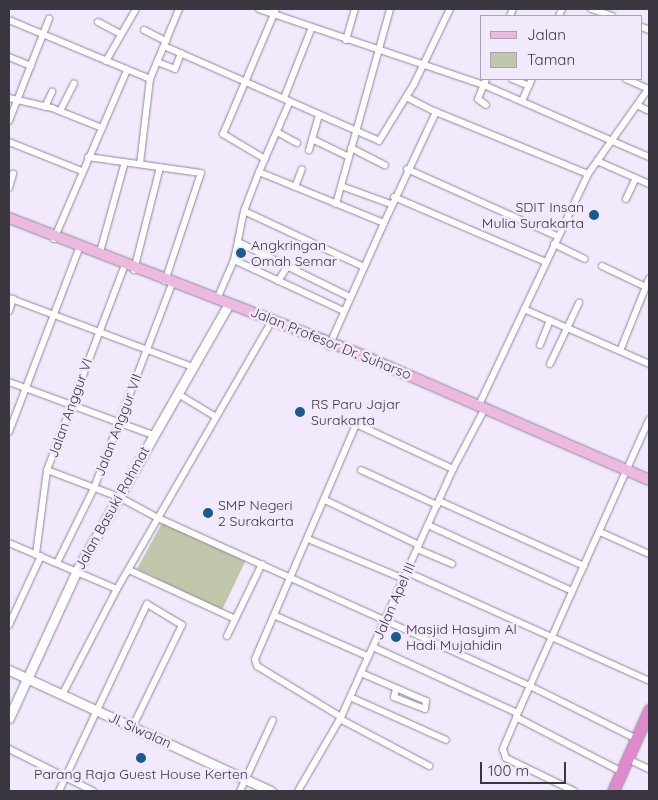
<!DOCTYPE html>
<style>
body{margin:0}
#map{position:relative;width:658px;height:800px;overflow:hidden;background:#f2eafc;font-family:Quicksand,sans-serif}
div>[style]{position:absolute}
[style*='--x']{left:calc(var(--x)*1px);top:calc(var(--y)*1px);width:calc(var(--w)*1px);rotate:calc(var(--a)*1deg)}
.green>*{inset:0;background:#c0c7aa}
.roads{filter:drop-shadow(0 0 1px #8f859a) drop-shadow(0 0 1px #8f859a)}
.street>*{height:6px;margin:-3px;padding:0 3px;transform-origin:3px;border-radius:3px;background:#fff}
.secondary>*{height:9px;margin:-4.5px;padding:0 4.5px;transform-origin:4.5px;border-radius:4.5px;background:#fff}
.primary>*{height:10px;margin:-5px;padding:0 5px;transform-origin:5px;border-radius:5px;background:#ecb9df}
.highway>*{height:11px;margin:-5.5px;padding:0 5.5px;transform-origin:5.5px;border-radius:5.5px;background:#df8aca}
.dots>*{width:14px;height:14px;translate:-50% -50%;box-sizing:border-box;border:2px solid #f2eafc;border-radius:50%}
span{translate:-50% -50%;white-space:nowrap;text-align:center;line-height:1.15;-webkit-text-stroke:5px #f2eafc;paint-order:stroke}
.poi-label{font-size:14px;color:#3b3740}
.right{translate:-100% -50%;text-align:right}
.left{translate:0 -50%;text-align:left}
.street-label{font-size:14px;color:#3b3740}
.frame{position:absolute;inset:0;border:10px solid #3b3740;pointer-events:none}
.legend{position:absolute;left:480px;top:15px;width:162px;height:65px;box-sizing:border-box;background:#f2eafc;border:1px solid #a9a2b1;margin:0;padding:6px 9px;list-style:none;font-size:15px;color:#3b3740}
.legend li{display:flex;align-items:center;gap:10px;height:25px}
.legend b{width:25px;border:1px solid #a9a2b1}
.scale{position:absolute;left:480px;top:762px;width:86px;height:22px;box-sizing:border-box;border:2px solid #3b3740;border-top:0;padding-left:6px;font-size:15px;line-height:18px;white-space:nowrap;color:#3b3740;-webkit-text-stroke:4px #f2eafc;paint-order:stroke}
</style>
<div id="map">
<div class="green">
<div style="clip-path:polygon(162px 523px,246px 560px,222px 610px,137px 569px)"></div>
</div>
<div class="roads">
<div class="street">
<div style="--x:259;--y:9;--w:237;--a:18.7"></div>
<div style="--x:484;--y:85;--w:180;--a:23.6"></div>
<div style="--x:591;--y:9;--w:22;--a:18"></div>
<div style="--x:510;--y:16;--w:8;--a:-67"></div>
<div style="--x:559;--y:16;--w:8;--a:-67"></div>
<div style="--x:9;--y:20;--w:153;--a:22.7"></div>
<div style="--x:98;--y:22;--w:26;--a:28"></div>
<div style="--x:642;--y:27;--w:8;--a:23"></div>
<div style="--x:144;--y:30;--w:25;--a:27"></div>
<div style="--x:346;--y:40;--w:32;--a:-74"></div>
<div style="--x:164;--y:46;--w:235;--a:23.8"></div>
<div style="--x:379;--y:141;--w:67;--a:-58.4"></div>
<div style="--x:414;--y:84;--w:83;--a:-64.4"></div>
<div style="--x:9;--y:57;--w:24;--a:22"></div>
<div style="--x:106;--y:61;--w:60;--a:-60"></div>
<div style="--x:157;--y:62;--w:19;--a:21"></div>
<div style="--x:175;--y:69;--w:17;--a:-69"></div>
<div style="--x:512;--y:79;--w:18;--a:22"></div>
<div style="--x:626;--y:79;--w:24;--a:24"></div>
<div style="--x:406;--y:97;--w:34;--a:27"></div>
<div style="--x:9;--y:98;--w:44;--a:13.1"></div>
<div style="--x:52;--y:108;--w:54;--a:21.8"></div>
<div style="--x:284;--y:98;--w:76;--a:-68.5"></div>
<div style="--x:522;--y:101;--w:24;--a:-66"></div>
<div style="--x:486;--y:105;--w:10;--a:-143"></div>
<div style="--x:478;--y:99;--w:22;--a:-68"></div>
<div style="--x:637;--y:105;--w:13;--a:27"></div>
<div style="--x:45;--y:107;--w:17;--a:-65"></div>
<div style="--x:60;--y:111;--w:31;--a:-63"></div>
<div style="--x:9;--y:121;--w:110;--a:-68.6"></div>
<div style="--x:277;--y:132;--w:23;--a:29"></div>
<div style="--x:312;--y:139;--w:41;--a:25.9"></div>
<div style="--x:9;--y:142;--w:79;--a:21.7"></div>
<div style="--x:351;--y:148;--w:38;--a:27"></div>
<div style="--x:309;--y:150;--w:37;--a:-74"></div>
<div style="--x:88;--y:157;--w:114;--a:8.1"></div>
<div style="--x:201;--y:173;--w:114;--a:108.4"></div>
<div style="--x:265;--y:159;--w:49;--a:-149.2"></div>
<div style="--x:223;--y:134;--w:136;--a:-67"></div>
<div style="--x:597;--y:161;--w:57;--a:23.9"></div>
<div style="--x:140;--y:164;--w:86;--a:-83.3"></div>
<div style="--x:150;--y:79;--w:76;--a:-67.5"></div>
<div style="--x:407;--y:169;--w:164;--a:24.1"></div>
<div style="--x:259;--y:172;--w:77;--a:-66.4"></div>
<div style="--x:341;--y:186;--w:53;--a:19.8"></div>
<div style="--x:295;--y:187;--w:19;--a:-69"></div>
<div style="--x:9;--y:188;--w:15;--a:-74"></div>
<div style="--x:394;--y:197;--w:165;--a:23.2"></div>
<div style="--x:626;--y:199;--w:23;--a:-65"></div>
<div style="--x:336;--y:204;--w:202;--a:-74.5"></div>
<div style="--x:244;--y:211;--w:132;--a:25"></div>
<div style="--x:384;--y:223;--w:123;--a:-64.9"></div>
<div style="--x:436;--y:112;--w:164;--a:22.2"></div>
<div style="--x:54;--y:239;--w:184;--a:-66.6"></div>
<div style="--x:238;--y:242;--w:125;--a:26.2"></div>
<div style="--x:554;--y:244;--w:34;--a:26"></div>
<div style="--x:100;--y:252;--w:93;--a:-74.5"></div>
<div style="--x:234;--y:260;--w:121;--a:24.9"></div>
<div style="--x:602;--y:266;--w:49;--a:25.5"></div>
<div style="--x:134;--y:270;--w:106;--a:-75.8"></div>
<div style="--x:255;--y:270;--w:17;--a:-59"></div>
<div style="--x:278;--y:281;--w:17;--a:-57"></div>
<div style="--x:218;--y:297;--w:40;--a:-66.6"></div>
<div style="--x:234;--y:260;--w:50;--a:-78.5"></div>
<div style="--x:244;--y:211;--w:42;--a:-69"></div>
<div style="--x:259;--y:172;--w:135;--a:22.2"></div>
<div style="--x:384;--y:223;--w:135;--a:114.1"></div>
<div style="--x:9;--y:298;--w:197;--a:20.6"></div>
<div style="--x:524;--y:309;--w:137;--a:23.7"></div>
<div style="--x:9;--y:311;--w:13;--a:-72"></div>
<div style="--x:540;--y:345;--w:27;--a:-68"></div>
<div style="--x:620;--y:351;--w:78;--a:-68.1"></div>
<div style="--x:550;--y:364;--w:68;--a:-64.6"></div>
<div style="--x:9;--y:382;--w:153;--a:20.2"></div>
<div style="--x:178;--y:394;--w:44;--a:31.2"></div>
<div style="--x:478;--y:407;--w:258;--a:-64.7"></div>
<div style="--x:588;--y:174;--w:105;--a:-54.7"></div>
<div style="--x:9;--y:432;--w:196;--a:-69.1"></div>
<div style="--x:47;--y:470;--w:77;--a:20.6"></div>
<div style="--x:119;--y:497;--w:44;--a:28.3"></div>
<div style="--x:158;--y:518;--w:408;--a:24.3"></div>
<div style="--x:530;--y:686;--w:119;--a:26.4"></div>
<div style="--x:361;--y:470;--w:84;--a:24.7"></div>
<div style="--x:325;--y:500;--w:104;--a:25.6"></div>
<div style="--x:439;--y:501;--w:159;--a:24.1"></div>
<div style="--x:428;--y:525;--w:154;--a:24.6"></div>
<div style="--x:600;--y:532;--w:54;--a:24.2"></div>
<div style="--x:308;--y:539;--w:104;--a:22.6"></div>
<div style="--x:9;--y:543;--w:117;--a:23.1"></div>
<div style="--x:417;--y:549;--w:38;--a:23"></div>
<div style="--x:36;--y:554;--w:85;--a:-82.5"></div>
<div style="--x:47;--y:470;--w:217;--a:-69.2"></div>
<div style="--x:57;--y:563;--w:84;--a:-63.7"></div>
<div style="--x:94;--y:488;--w:218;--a:-69.1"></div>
<div style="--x:129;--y:570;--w:117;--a:24.8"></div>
<div style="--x:407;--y:572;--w:265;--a:24.2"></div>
<div style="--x:276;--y:616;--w:99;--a:23.7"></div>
<div style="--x:9;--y:625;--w:76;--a:-65.1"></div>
<div style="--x:227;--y:636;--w:80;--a:-64.1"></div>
<div style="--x:373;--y:647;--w:158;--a:24.6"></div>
<div style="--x:361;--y:673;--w:71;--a:23.3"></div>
<div style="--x:426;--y:701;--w:8;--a:97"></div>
<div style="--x:425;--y:709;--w:33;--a:-159"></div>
<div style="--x:394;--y:697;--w:8;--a:-76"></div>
<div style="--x:62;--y:695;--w:119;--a:-62.6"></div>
<div style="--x:117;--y:589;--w:308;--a:-60"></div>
<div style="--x:350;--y:697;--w:105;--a:24.1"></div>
<div style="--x:341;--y:717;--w:98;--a:-148.7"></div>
<div style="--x:257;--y:666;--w:7;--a:-106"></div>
<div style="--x:255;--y:659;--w:256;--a:-66.7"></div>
<div style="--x:356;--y:424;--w:107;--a:24.9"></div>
<div style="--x:516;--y:718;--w:34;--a:113"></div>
<div style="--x:503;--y:749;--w:9;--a:72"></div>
<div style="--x:506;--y:758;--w:76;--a:25.9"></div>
<div style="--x:340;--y:719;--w:101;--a:27.8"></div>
<div style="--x:9;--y:749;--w:94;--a:26.6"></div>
<div style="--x:634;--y:762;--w:17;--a:25"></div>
<div style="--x:622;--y:772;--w:119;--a:-152.6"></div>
<div style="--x:516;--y:717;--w:326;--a:-65.9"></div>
<div style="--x:59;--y:791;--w:207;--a:-64.8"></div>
<div style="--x:147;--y:604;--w:41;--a:31"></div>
<div style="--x:182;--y:625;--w:112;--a:115.9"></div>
<div style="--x:240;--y:791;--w:78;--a:-65.1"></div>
<div style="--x:298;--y:791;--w:86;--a:-59.8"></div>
<div style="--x:341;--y:717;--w:272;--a:-65.7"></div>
<div style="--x:453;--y:469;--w:69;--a:-62.3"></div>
</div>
<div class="secondary">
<div style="--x:9;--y:670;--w:289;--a:24.8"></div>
<div style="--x:9;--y:718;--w:163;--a:-65.3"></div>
<div style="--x:77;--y:570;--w:305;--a:-60.3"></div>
</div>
<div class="primary">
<div style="--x:9;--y:218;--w:379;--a:21.2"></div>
<div style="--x:362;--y:355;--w:313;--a:23.5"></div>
</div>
<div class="highway">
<div style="--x:613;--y:791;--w:89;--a:-66"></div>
</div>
</div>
<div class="dots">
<div style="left:594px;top:215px;background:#195a8f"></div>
<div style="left:241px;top:253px;background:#195a8f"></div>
<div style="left:300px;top:412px;background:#195a8f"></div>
<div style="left:208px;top:513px;background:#195a8f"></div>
<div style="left:396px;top:637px;background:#195a8f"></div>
<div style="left:141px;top:758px;background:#195a8f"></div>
</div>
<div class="poi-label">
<span class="right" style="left:584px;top:215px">SDIT Insan<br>Mulia Surakarta</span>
<span class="left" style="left:251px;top:253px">Angkringan<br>Omah Semar</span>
<span class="left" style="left:311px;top:412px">RS Paru Jajar<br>Surakarta</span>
<span class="left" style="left:218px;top:513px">SMP Negeri<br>2 Surakarta</span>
<span class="left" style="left:406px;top:637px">Masjid Hasyim Al<br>Hadi Mujahidin</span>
<span style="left:141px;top:774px">Parang Raja Guest House Kerten</span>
</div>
<div class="street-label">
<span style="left:331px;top:343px;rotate:22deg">Jalan Profesor Dr. Suharso</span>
<span style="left:70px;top:408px;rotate:-70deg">Jalan Anggur VI</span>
<span style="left:118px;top:425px;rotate:-69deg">Jalan Anggur VII</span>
<span style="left:112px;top:508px;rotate:-61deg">Jalan Basuki Rahmat</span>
<span style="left:394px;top:601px;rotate:-66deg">Jalan Apel III</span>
<span style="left:140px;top:730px;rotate:24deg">Jl. Siwalan</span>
</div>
<div class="frame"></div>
<ul class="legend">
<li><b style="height:6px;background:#ecb9df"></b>Jalan</li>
<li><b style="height:14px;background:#c0c7aa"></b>Taman</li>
</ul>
<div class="scale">100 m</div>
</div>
